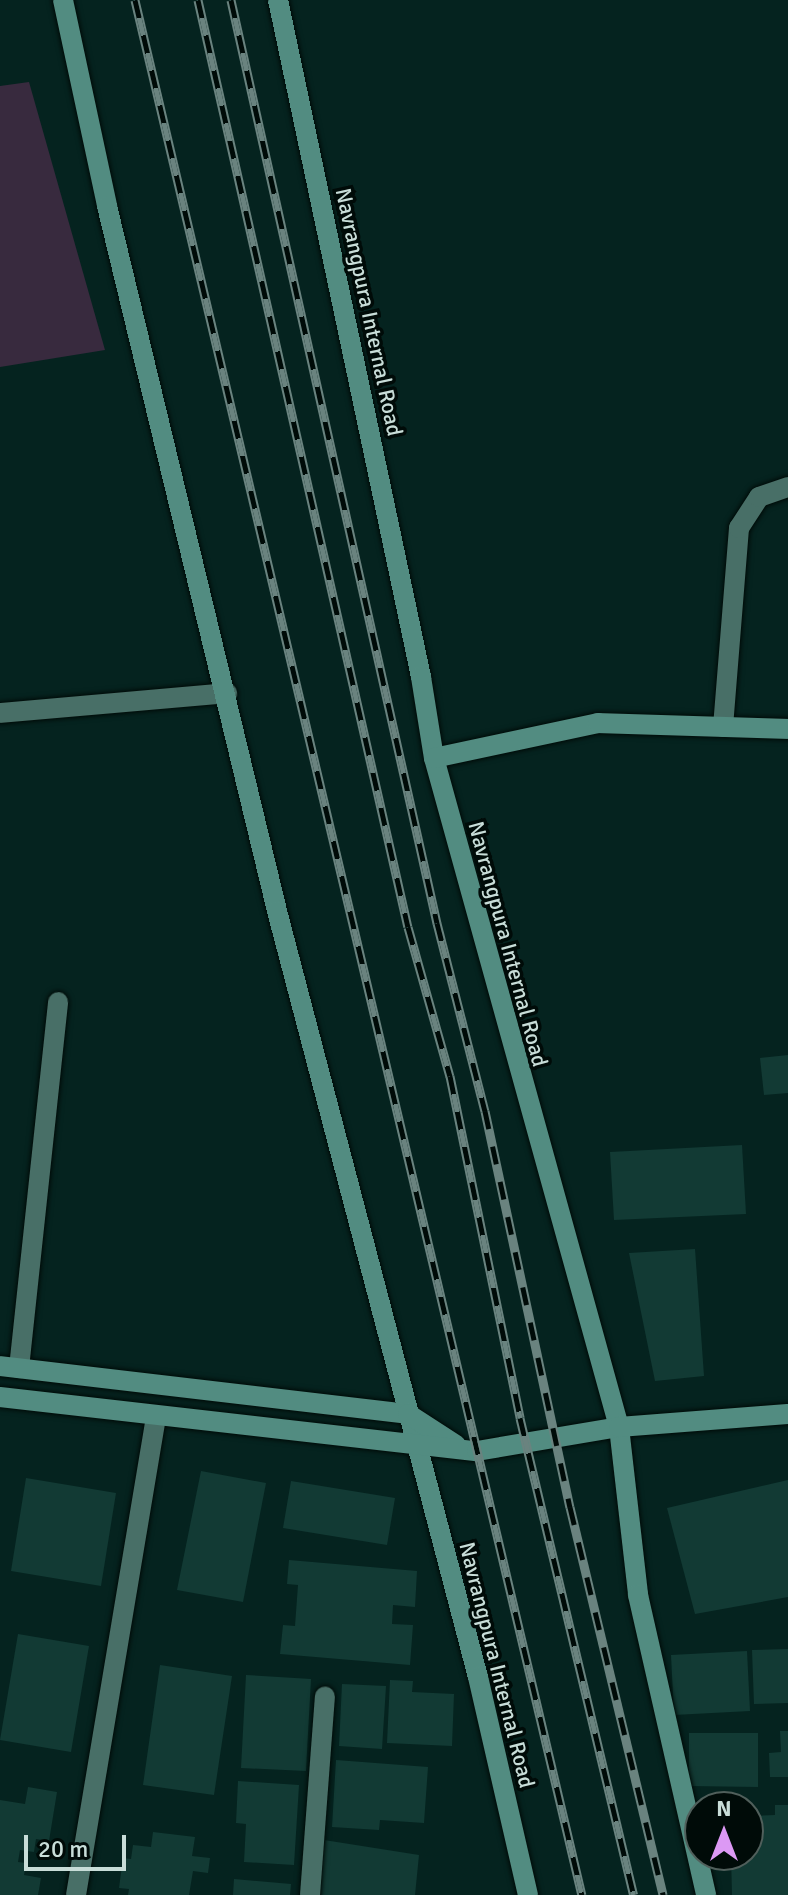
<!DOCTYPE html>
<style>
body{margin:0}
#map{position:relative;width:788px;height:1895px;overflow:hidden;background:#05231f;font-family:Signika,sans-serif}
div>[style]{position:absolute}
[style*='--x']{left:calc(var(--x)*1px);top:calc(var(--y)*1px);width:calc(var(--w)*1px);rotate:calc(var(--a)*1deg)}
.green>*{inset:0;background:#382a3e}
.building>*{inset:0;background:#123a34}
.roads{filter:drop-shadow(0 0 2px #000b08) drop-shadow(0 0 2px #000b08)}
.street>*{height:20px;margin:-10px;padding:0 10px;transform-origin:10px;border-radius:10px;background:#486f67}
.secondary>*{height:20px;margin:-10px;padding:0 10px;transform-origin:10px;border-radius:10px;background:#528c81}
.rail>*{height:9px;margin-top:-4.5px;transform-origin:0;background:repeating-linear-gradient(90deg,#000b08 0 18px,#6a837f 0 36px);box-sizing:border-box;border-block:2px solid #6a837f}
span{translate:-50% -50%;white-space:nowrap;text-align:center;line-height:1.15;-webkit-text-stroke:7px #000b08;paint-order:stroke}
.street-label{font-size:22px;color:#c8ddd8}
.north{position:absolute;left:684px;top:1791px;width:80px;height:80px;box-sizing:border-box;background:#000b08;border:2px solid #505f5b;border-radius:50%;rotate:0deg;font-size:22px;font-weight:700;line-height:32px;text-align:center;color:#c8ddd8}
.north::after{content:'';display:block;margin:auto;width:28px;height:36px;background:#dc99f4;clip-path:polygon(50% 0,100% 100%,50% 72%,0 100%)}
.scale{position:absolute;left:24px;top:1835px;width:102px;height:36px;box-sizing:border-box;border:4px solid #c8ddd8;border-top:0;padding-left:10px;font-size:24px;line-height:28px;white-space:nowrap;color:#c8ddd8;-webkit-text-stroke:6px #000b08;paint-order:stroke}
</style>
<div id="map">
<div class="green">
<div style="clip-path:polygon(29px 82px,105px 350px,0 367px,0 86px)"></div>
</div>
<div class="building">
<div style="clip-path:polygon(788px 1055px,788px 1093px,764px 1095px,760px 1058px)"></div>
<div style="clip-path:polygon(742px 1145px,746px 1214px,614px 1220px,610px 1152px)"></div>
<div style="clip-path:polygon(695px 1249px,704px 1376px,655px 1381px,629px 1253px)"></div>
<div style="clip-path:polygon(201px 1471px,266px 1483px,243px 1602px,177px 1590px)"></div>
<div style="clip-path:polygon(26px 1478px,116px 1493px,101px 1586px,11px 1571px)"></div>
<div style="clip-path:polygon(788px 1480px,788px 1597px,695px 1614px,667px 1508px)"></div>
<div style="clip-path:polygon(291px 1481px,395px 1498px,387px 1545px,283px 1528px)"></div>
<div style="clip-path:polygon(289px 1560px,417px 1571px,415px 1607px,393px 1605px,392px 1624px,413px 1625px,410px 1665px,280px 1654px,283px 1625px,295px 1626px,298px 1585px,287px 1584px)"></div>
<div style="clip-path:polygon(18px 1634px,89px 1646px,71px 1752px,0 1740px)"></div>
<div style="clip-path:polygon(788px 1649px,788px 1703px,754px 1704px,752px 1650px)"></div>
<div style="clip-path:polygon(747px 1651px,750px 1711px,674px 1715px,671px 1655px)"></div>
<div style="clip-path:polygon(160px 1665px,232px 1676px,214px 1795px,143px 1785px)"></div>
<div style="clip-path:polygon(246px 1675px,311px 1679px,306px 1771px,241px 1768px)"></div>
<div style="clip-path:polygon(390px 1680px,413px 1681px,412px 1692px,454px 1694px,452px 1746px,387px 1743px)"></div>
<div style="clip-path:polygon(342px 1684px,386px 1686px,382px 1749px,339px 1746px)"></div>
<div style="clip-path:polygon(780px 1731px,788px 1731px,788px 1777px,770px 1777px,769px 1753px,781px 1752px)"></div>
<div style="clip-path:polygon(689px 1733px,758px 1733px,758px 1787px,689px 1786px)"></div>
<div style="clip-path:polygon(336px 1760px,428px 1767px,424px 1823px,380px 1820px,379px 1830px,332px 1827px)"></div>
<div style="clip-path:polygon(238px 1781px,299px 1785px,294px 1865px,244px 1862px,246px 1824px,236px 1823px)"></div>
<div style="clip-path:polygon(28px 1787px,57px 1792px,49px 1841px,36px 1839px,34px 1852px,20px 1850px,18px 1862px,26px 1863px,24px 1875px,41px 1878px,38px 1895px,0 1895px,0 1800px,25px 1804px)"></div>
<div style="clip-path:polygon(775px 1805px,788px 1805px,788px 1895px,732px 1895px,731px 1855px,748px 1855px,748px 1816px,775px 1815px)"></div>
<div style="clip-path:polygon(153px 1832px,195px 1837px,192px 1856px,210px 1858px,208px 1873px,193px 1871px,189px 1895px,128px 1895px,129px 1889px,119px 1888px,123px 1858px,131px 1859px,133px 1845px,151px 1847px)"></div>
<div style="clip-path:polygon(324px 1840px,419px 1855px,415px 1895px,319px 1895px)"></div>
<div style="clip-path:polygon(234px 1879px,291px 1884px,290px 1895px,233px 1895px)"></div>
</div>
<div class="roads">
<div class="street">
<div style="--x:0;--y:713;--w:228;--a:-5"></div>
<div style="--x:723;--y:727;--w:200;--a:-85.4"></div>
<div style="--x:739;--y:528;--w:37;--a:-57"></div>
<div style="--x:759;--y:497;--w:31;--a:-19"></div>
<div style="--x:19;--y:1368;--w:368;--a:-83.9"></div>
<div style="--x:76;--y:1895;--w:486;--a:-80.5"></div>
<div style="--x:310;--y:1895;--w:199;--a:-85.7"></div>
</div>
<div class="secondary">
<div style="--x:63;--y:0;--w:211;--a:77.9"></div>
<div style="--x:107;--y:206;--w:725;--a:76.44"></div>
<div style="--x:277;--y:911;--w:792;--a:75.3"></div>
<div style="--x:478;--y:1677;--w:224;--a:77.1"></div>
<div style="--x:278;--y:0;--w:692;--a:78.07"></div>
<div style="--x:421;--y:677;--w:82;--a:80.9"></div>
<div style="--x:434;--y:758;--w:694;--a:74.54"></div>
<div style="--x:619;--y:1427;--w:169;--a:83.5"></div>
<div style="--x:638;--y:1595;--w:308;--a:77.2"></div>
<div style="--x:434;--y:758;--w:168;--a:-12"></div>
<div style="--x:598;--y:723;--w:190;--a:1.8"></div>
<div style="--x:0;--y:1366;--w:411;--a:6.7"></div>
<div style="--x:408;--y:1414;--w:57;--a:32.9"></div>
<div style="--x:0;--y:1397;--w:480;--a:6.5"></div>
<div style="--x:477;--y:1451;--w:144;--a:-9.6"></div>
<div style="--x:619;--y:1427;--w:169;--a:-4.4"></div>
</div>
</div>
<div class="rail">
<div style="--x:135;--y:0;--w:1947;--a:76.73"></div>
<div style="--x:198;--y:0;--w:950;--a:77.24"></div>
<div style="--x:408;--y:927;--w:155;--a:74.3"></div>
<div style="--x:450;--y:1076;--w:349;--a:78.4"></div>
<div style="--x:520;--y:1418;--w:490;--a:76.6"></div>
<div style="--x:231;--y:0;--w:946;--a:77.42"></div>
<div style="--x:437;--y:923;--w:194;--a:75.7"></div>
<div style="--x:485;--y:1111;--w:405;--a:77.9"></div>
<div style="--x:570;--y:1507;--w:399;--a:76.5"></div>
</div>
<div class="street-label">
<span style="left:369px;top:312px;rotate:78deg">Navrangpura Internal Road</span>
<span style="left:508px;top:944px;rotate:75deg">Navrangpura Internal Road</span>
<span style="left:497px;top:1665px;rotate:76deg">Navrangpura Internal Road</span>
</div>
<div class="north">N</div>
<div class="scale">20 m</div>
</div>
